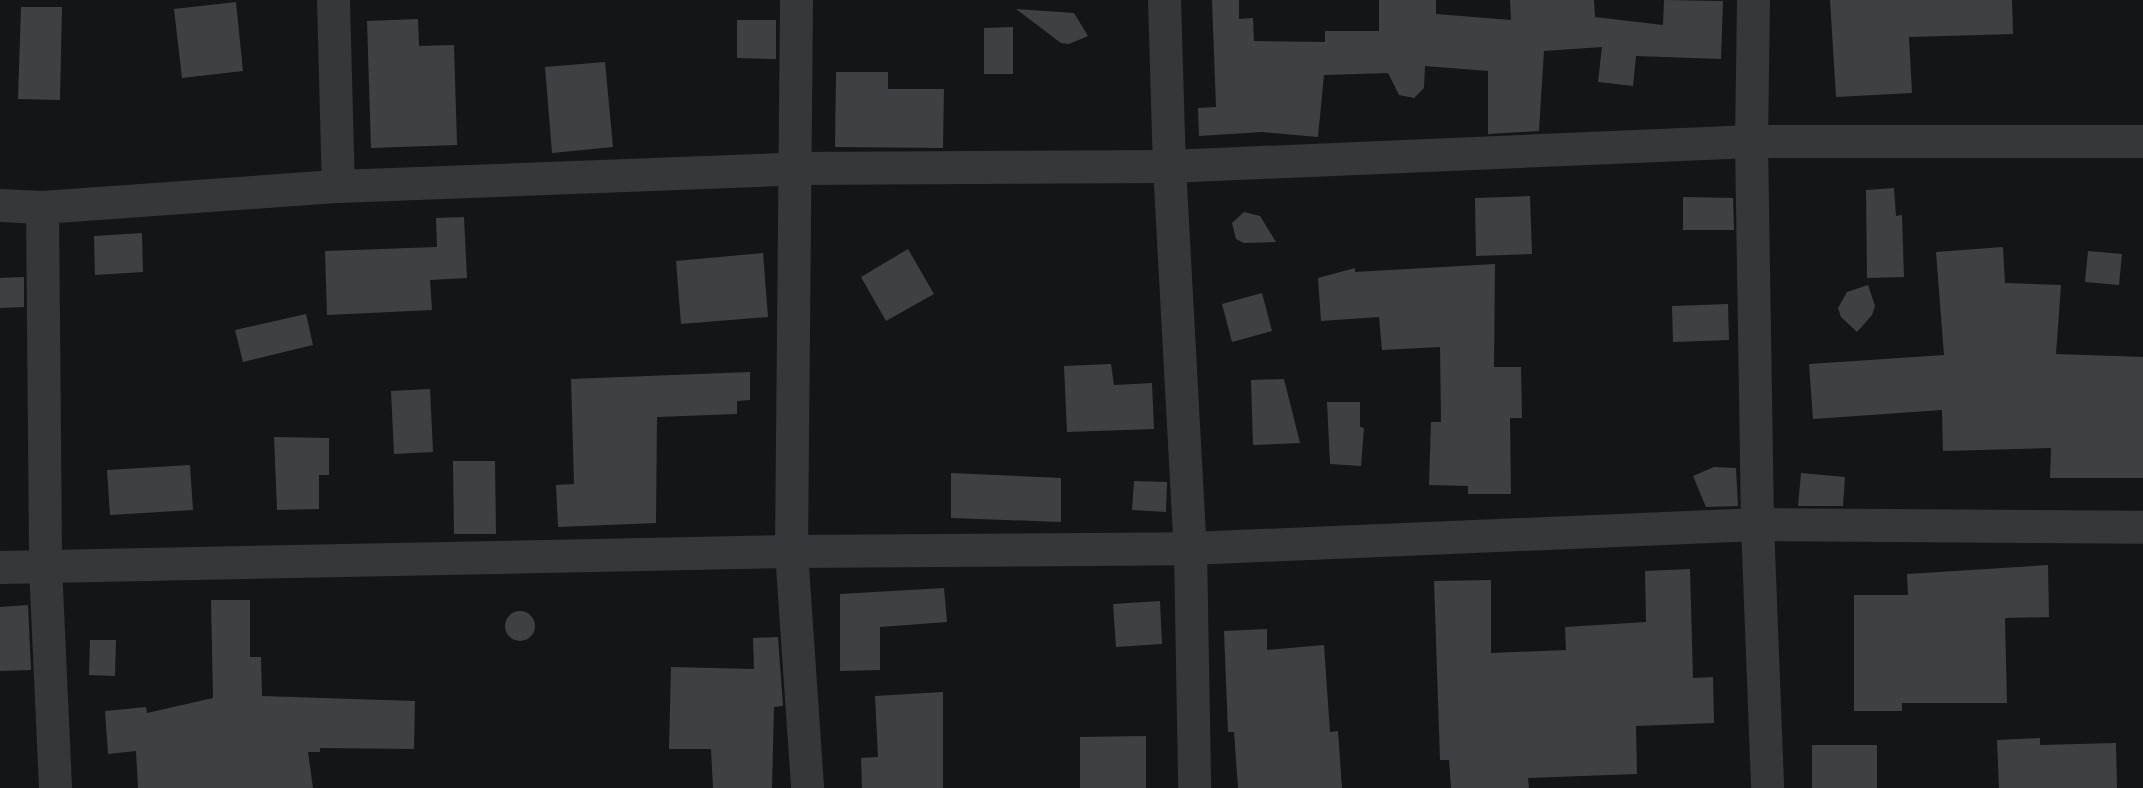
<!DOCTYPE html>
<style>
body{margin:0}
#map{position:relative;width:2143px;height:788px;overflow:hidden;background:#141516;font-family:"Noto Sans",sans-serif}
div>[style]{position:absolute}
[style*='--x']{left:calc(var(--x)*1px);top:calc(var(--y)*1px);width:calc(var(--w)*1px);rotate:calc(var(--a)*1deg)}
.building>*{inset:0;background:#3e4043}
.round{border-radius:50%}
.minor>*{height:33px;margin:-16.5px;padding:0 16.5px;transform-origin:16.5px;border-radius:16.5px;background:#35373b}
span{translate:-50% -50%;white-space:nowrap;text-align:center;line-height:1.15;-webkit-text-stroke:5px #0f1011;paint-order:stroke}
</style>
<div id="map">
<div class="building">
<div style="clip-path:polygon(1212px 0,1239px 0,1239px 19px,1253px 18px,1254px 41px,1325px 42px,1325px 31px,1379px 31px,1379px 0,1436px 0,1436px 14px,1511px 20px,1510px 0,1594px 0,1595px 17px,1663px 25px,1664px 0,1723px 1px,1721px 59px,1636px 56px,1633px 86px,1598px 82px,1602px 47px,1544px 51px,1539px 131px,1488px 134px,1488px 71px,1425px 66px,1424px 88px,1414px 98px,1399px 95px,1388px 73px,1324px 75px,1318px 137px,1262px 132px,1199px 136px,1198px 108px,1216px 107px)"></div>
<div style="clip-path:polygon(1830px 0,2012px 0,2013px 34px,1909px 37px,1912px 93px,1836px 97px)"></div>
<div style="clip-path:polygon(236px 2px,243px 71px,182px 78px,174px 9px)"></div>
<div style="clip-path:polygon(21px 7px,62px 7px,60px 100px,18px 99px)"></div>
<div style="clip-path:polygon(1016px 9px,1074px 13px,1088px 36px,1069px 44px,1061px 43px)"></div>
<div style="clip-path:polygon(418px 19px,419px 46px,454px 45px,457px 145px,371px 148px,367px 21px)"></div>
<div style="clip-path:polygon(737px 20px,776px 20px,776px 59px,737px 58px)"></div>
<div style="clip-path:polygon(1013px 27px,1013px 74px,984px 74px,984px 28px)"></div>
<div style="clip-path:polygon(605px 62px,613px 147px,552px 153px,545px 67px)"></div>
<div style="clip-path:polygon(836px 72px,888px 72px,888px 89px,944px 89px,943px 148px,835px 147px)"></div>
<div style="clip-path:polygon(1894px 188px,1896px 216px,1902px 215px,1904px 277px,1867px 278px,1866px 190px)"></div>
<div style="clip-path:polygon(1530px 196px,1532px 254px,1476px 256px,1475px 198px)"></div>
<div style="clip-path:polygon(1683px 197px,1733px 198px,1734px 230px,1683px 230px)"></div>
<div style="clip-path:polygon(1244px 212px,1260px 216px,1276px 242px,1244px 243px,1236px 239px,1232px 223px)"></div>
<div style="clip-path:polygon(464px 217px,467px 278px,430px 280px,432px 310px,327px 315px,325px 251px,437px 247px,436px 218px)"></div>
<div style="clip-path:polygon(142px 233px,143px 272px,95px 275px,94px 236px)"></div>
<div style="clip-path:polygon(2003px 247px,2005px 283px,2061px 285px,2056px 354px,2143px 357px,2143px 478px,2050px 478px,2051px 448px,1943px 451px,1942px 410px,1813px 419px,1809px 364px,1944px 355px,1936px 252px)"></div>
<div style="clip-path:polygon(908px 249px,934px 294px,886px 321px,861px 277px)"></div>
<div style="clip-path:polygon(2088px 251px,2122px 254px,2119px 285px,2085px 282px)"></div>
<div style="clip-path:polygon(763px 253px,768px 317px,681px 324px,676px 261px)"></div>
<div style="clip-path:polygon(1495px 264px,1494px 367px,1521px 367px,1522px 418px,1510px 418px,1511px 494px,1468px 494px,1468px 486px,1429px 485px,1431px 422px,1441px 422px,1440px 347px,1382px 350px,1379px 317px,1321px 321px,1318px 278px,1355px 268px,1355px 272px)"></div>
<div style="clip-path:polygon(24px 277px,24px 307px,0 308px,0 278px)"></div>
<div style="clip-path:polygon(1868px 285px,1875px 306px,1872px 315px,1857px 332px,1841px 317px,1838px 308px,1847px 292px)"></div>
<div style="clip-path:polygon(1262px 293px,1272px 331px,1232px 342px,1222px 304px)"></div>
<div style="clip-path:polygon(1728px 304px,1729px 340px,1673px 342px,1672px 306px)"></div>
<div style="clip-path:polygon(306px 314px,313px 345px,243px 362px,235px 330px)"></div>
<div style="clip-path:polygon(1111px 364px,1114px 385px,1152px 383px,1154px 429px,1067px 432px,1064px 366px)"></div>
<div style="clip-path:polygon(750px 372px,750px 400px,737px 401px,737px 414px,657px 417px,656px 523px,558px 527px,556px 485px,574px 484px,571px 379px)"></div>
<div style="clip-path:polygon(1284px 379px,1300px 443px,1253px 445px,1251px 380px)"></div>
<div style="clip-path:polygon(430px 389px,433px 452px,394px 454px,391px 391px)"></div>
<div style="clip-path:polygon(1327px 402px,1360px 402px,1360px 427px,1364px 428px,1361px 466px,1330px 464px)"></div>
<div style="clip-path:polygon(274px 437px,329px 438px,329px 475px,319px 475px,319px 509px,277px 510px)"></div>
<div style="clip-path:polygon(453px 461px,495px 461px,496px 534px,454px 534px)"></div>
<div style="clip-path:polygon(190px 465px,193px 510px,110px 515px,107px 470px)"></div>
<div style="clip-path:polygon(1714px 467px,1736px 468px,1738px 506px,1706px 507px,1693px 476px)"></div>
<div style="clip-path:polygon(951px 473px,1061px 478px,1061px 522px,951px 518px)"></div>
<div style="clip-path:polygon(1801px 473px,1845px 477px,1843px 506px,1798px 506px)"></div>
<div style="clip-path:polygon(1134px 481px,1167px 482px,1166px 512px,1132px 510px)"></div>
<div style="clip-path:polygon(2048px 565px,2049px 617px,2005px 618px,2007px 703px,1902px 703px,1902px 711px,1854px 711px,1854px 595px,1908px 595px,1907px 574px)"></div>
<div style="clip-path:polygon(1690px 569px,1693px 678px,1713px 677px,1714px 723px,1636px 726px,1637px 774px,1528px 778px,1529px 788px,1451px 788px,1449px 760px,1440px 760px,1434px 581px,1491px 580px,1491px 653px,1566px 650px,1565px 627px,1646px 622px,1645px 571px)"></div>
<div style="clip-path:polygon(944px 588px,947px 622px,880px 627px,880px 670px,840px 671px,840px 594px)"></div>
<div style="clip-path:polygon(211px 600px,250px 600px,250px 657px,261px 657px,262px 696px,415px 701px,414px 749px,320px 748px,320px 752px,308px 752px,313px 788px,138px 788px,136px 751px,108px 754px,105px 711px,146px 707px,147px 713px,213px 698px)"></div>
<div style="clip-path:polygon(1160px 601px,1162px 644px,1116px 647px,1113px 604px)"></div>
<div style="clip-path:polygon(28px 605px,31px 670px,0 671px,0 607px)"></div>
<div class="round" style="left:505px;top:611px;width:30px;height:30px"></div>
<div style="clip-path:polygon(1267px 629px,1267px 650px,1324px 645px,1330px 732px,1338px 731px,1342px 788px,1238px 788px,1234px 732px,1228px 732px,1224px 631px)"></div>
<div style="clip-path:polygon(778px 637px,783px 706px,774px 707px,772px 788px,713px 788px,711px 749px,669px 749px,671px 667px,754px 669px,753px 638px)"></div>
<div style="clip-path:polygon(90px 640px,116px 640px,115px 676px,89px 675px)"></div>
<div style="clip-path:polygon(943px 692px,943px 788px,862px 788px,861px 758px,878px 757px,875px 696px)"></div>
<div style="clip-path:polygon(1146px 736px,1146px 788px,1080px 788px,1080px 737px)"></div>
<div style="clip-path:polygon(2040px 738px,2040px 745px,2116px 743px,2117px 788px,1999px 788px,1997px 740px)"></div>
<div style="clip-path:polygon(1812px 745px,1877px 745px,1877px 788px,1812px 788px)"></div>
</div>
<div class="minor">
<div style="--x:333;--y:0;--w:186;--a:88.5"></div>
<div style="--x:796;--y:0;--w:551;--a:90.52"></div>
<div style="--x:791;--y:551;--w:238;--a:86.1"></div>
<div style="--x:1164;--y:0;--w:166;--a:88.3"></div>
<div style="--x:1169;--y:166;--w:383;--a:86.9"></div>
<div style="--x:1190;--y:548;--w:240;--a:89"></div>
<div style="--x:1753;--y:0;--w:141;--a:90.8"></div>
<div style="--x:1751;--y:141;--w:383;--a:89.1"></div>
<div style="--x:1757;--y:524;--w:264;--a:87.8"></div>
<div style="--x:0;--y:205;--w:42;--a:2.7"></div>
<div style="--x:42;--y:207;--w:297;--a:-4.1"></div>
<div style="--x:338;--y:186;--w:459;--a:-2.2"></div>
<div style="--x:797;--y:168;--w:372;--a:-0.3"></div>
<div style="--x:1169;--y:166;--w:583;--a:-2.46"></div>
<div style="--x:1751;--y:141;--w:392;--a:0"></div>
<div style="--x:42;--y:207;--w:359;--a:89.5"></div>
<div style="--x:45;--y:566;--w:222;--a:87.4"></div>
<div style="--x:0;--y:567;--w:791;--a:-1.16"></div>
<div style="--x:791;--y:551;--w:399;--a:-0.4"></div>
<div style="--x:1190;--y:548;--w:568;--a:-2.42"></div>
<div style="--x:1757;--y:524;--w:386;--a:0.4"></div>
</div>
</div>
